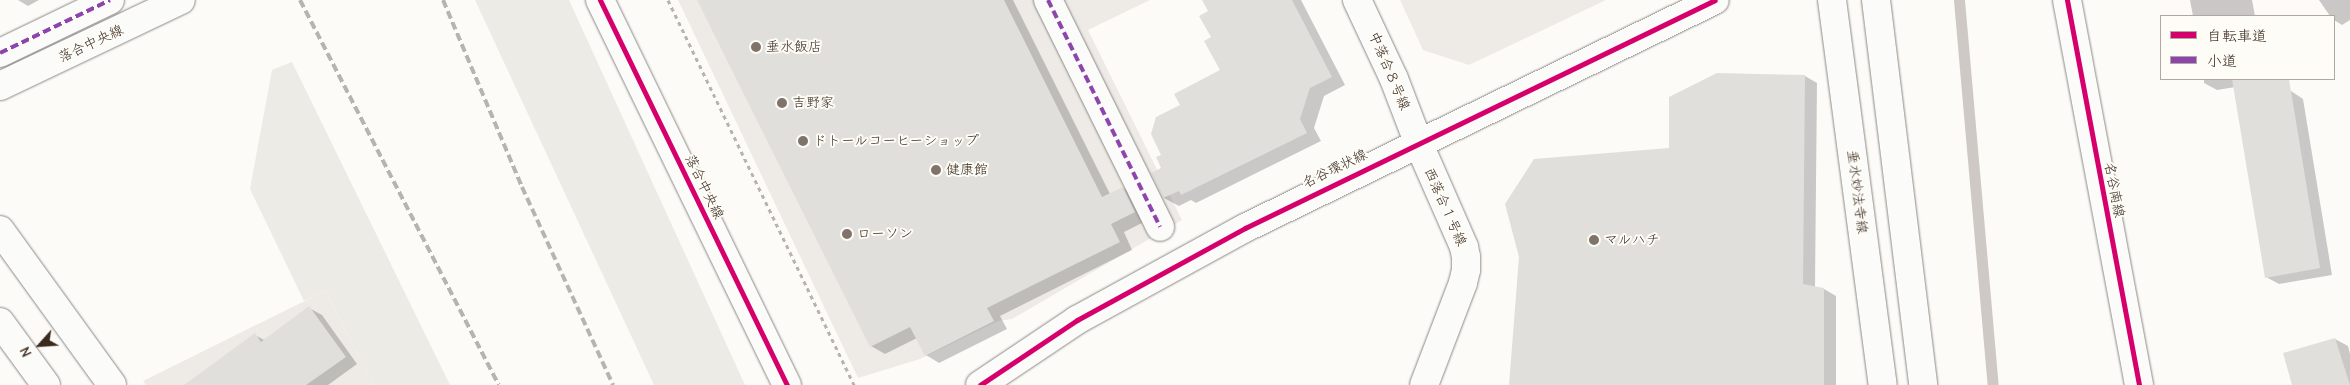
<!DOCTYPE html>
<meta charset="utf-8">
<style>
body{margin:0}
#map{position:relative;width:2350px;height:385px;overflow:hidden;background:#fcfbf8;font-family:"Comic Neue","Klee One",sans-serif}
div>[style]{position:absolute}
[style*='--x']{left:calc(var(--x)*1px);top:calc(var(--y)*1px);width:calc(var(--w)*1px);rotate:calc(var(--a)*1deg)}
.built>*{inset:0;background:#eeebe7}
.green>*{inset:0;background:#edebe6}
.shadow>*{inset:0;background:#0003}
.stream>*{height:11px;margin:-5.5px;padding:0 5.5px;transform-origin:5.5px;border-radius:5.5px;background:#cec9c4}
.building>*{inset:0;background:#e0dfdc}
.path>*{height:3px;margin-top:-1.5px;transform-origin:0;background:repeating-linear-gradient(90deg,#b6b4b1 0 4px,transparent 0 8px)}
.roads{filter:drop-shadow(0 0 1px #8d8985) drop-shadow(0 0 1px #8d8985)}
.pedestrian>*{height:28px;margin:-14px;padding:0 14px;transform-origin:14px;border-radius:14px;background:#fbfbf9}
.minor>*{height:28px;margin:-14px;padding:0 14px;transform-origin:14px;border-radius:14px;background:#fbfbf9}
.tertiary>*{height:28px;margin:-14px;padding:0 14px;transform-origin:14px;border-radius:14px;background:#fbfbf9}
.rail>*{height:4px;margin-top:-2px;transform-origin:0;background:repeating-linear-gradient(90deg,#b6b4b1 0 8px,transparent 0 12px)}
.quiet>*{height:4px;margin-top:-2px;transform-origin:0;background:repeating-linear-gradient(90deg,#8e44ad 0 8px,transparent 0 12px)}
.cycleway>*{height:5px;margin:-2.5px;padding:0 2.5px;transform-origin:2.5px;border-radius:2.5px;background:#d6006c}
.dots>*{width:14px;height:14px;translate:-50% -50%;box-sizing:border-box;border:2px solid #fdfcf7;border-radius:50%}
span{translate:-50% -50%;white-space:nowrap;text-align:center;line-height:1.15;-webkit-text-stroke:4px #fdfcf7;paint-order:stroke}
.street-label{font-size:14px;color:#3b2a1e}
.poi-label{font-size:14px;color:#3b2a1e}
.left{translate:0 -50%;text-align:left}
.legend{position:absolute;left:2160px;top:15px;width:175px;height:65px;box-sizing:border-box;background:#fdfcf7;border:1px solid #afa8a0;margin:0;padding:6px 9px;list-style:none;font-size:15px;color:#3b2a1e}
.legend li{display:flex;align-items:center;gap:10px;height:25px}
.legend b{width:25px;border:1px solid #afa8a0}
.north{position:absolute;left:15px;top:320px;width:50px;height:50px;-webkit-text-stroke:4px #fdfcf7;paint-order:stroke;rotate:244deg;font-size:14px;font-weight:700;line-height:20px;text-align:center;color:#3b2a1e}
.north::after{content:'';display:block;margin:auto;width:18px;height:22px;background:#3b2a1e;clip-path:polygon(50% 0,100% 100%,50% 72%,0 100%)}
</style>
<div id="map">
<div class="built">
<div style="clip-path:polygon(678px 0,1150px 0,1088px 30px,1182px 220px,1012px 319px,998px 321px,920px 359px,858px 378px)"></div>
<div style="clip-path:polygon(1400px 0,1606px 0,1469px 65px,1423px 50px)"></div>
<div style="clip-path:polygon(325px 291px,374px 385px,146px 385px,143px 381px)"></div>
</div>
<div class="green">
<div style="clip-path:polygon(475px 0,569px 0,745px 385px,654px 385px)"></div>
<div style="clip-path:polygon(292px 62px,450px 385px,374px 385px,325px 291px,304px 301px,250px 189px,272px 70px)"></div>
</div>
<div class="shadow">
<div style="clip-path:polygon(18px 0,39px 0,28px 6px)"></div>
<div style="clip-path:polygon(699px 0,1013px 0,1110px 194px,1123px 188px,1136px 196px,1148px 220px,1124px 232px,1132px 250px,1000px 316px,1007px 329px,939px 363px,926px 355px,917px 338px,885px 354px,871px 346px)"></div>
<div style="clip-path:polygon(1215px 0,1301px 0,1345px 85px,1324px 96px,1314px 128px,1321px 141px,1196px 203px,1191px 200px,1179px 206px,1164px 198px,1152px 173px,1163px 168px,1163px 155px,1222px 70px,1212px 38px,1209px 12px)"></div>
<div style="clip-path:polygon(2190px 0,2252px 0,2255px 16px,2193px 16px)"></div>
<div style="clip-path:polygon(2319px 0,2350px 0,2350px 20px,2342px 25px,2334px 20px,2334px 16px,2330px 16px)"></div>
<div style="clip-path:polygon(1805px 76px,1817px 83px,1815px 287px,1824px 289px,1836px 296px,1836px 385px,1510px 385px,1670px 149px)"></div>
<div style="clip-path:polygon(2204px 79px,2265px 79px,2266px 82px,2217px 90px,2204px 83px)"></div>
<div style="clip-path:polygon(2291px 91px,2303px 99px,2332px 275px,2279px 284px,2266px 277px)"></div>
<div style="clip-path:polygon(309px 308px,322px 315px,357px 364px,328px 385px,186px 385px,255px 335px,264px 340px)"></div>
<div style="clip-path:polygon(2335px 339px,2348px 346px,2350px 354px,2350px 385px,2294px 385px)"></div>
</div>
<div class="stream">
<div style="--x:1959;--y:0;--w:386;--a:85"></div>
</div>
<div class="building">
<div style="clip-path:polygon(697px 0,1004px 0,1102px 197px,1123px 187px,1135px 212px,1111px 224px,1120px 242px,987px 308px,994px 321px,925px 356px,910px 327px,870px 347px)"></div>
<div style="clip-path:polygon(1202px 0,1292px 0,1332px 77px,1310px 88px,1300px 119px,1307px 133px,1181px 195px,1179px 191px,1163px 198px,1151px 173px,1161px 168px,1156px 157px,1161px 155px,1151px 134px,1156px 117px,1180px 105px,1174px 94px,1220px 70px,1204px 41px,1211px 37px,1199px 16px,1208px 11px)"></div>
<div style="clip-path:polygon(1717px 73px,1805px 75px,1803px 284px,1824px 288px,1824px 385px,1509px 385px,1519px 257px,1505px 204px,1534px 159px,1669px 148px,1669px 97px)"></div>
<div style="clip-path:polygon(2232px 79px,2289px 79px,2320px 268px,2265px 278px)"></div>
<div style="clip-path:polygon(309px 306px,346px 357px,306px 385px,184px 385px,255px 333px,261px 342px)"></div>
<div style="clip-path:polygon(2335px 338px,2350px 385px,2292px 385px,2283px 353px)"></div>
</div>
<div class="path">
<div style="--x:668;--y:0;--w:428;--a:64.2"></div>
</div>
<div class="roads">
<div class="pedestrian">
<div style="--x:1048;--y:0;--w:253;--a:63.7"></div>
<div style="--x:0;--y:53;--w:122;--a:-25.7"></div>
</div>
<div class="minor">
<div style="--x:600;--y:0;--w:428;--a:64.1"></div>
<div style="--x:1357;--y:0;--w:87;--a:64.9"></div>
<div style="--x:1394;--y:79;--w:67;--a:69.1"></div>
<div style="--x:1418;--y:142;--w:115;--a:66.3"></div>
<div style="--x:1464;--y:247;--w:10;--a:79"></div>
<div style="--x:1466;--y:257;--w:13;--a:90"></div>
<div style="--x:1466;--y:270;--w:13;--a:103"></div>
<div style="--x:1463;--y:283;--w:109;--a:110.9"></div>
<div style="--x:0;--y:86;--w:200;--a:-25.4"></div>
</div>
<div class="tertiary">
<div style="--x:1832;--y:0;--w:388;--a:82.5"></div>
<div style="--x:1876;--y:0;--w:388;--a:83"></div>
<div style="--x:2067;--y:0;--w:392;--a:79.4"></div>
<div style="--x:0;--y:230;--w:191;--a:54.1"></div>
<div style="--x:0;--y:322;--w:78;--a:53.9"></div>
<div style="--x:980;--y:385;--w:117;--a:-33.8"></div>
<div style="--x:1077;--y:320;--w:192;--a:-28.7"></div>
<div style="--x:1245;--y:228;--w:522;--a:-25.88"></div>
</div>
</div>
<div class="rail">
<div style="--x:300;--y:0;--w:433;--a:62.7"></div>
<div style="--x:443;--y:0;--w:203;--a:67.1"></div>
<div style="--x:522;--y:187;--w:218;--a:65.3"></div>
</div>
<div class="quiet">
<div style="--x:1048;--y:0;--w:253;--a:63.7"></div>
<div style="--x:0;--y:53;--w:122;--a:-25.7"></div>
</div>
<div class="cycleway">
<div style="--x:600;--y:0;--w:428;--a:64.1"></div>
<div style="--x:2067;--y:0;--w:392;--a:79.4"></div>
<div style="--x:980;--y:385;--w:117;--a:-33.8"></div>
<div style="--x:1077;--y:320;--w:192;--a:-28.7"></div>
<div style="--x:1245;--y:228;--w:522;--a:-25.88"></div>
</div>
<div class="dots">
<div style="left:756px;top:47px;background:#7f736a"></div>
<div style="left:782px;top:103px;background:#7f736a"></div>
<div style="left:803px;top:141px;background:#7f736a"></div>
<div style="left:936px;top:170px;background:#7f736a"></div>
<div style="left:847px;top:234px;background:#7f736a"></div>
<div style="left:1594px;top:240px;background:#7f736a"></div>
</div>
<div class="street-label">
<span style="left:91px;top:44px;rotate:-25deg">落合中央線</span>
<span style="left:1389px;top:71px;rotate:67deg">中落合８号線</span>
<span style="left:1335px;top:169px;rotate:-26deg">名谷環状線</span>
<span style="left:704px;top:187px;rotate:64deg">落合中央線</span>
<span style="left:2114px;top:190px;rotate:79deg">名谷南線</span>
<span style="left:1857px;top:192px;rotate:83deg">垂水妙法寺線</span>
<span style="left:1445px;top:207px;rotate:66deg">西落合１号線</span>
</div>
<div class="poi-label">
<span class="left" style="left:766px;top:47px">垂水飯店</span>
<span class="left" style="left:792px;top:103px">吉野家</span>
<span class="left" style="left:813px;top:141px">ドトールコーヒーショップ</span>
<span class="left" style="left:946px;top:170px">健康館</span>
<span class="left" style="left:857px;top:234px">ローソン</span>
<span class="left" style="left:1604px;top:240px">マルハチ</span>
</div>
<ul class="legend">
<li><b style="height:6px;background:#d6006c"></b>自転車道</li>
<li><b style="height:6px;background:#8e44ad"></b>小道</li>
</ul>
<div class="north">N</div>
</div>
